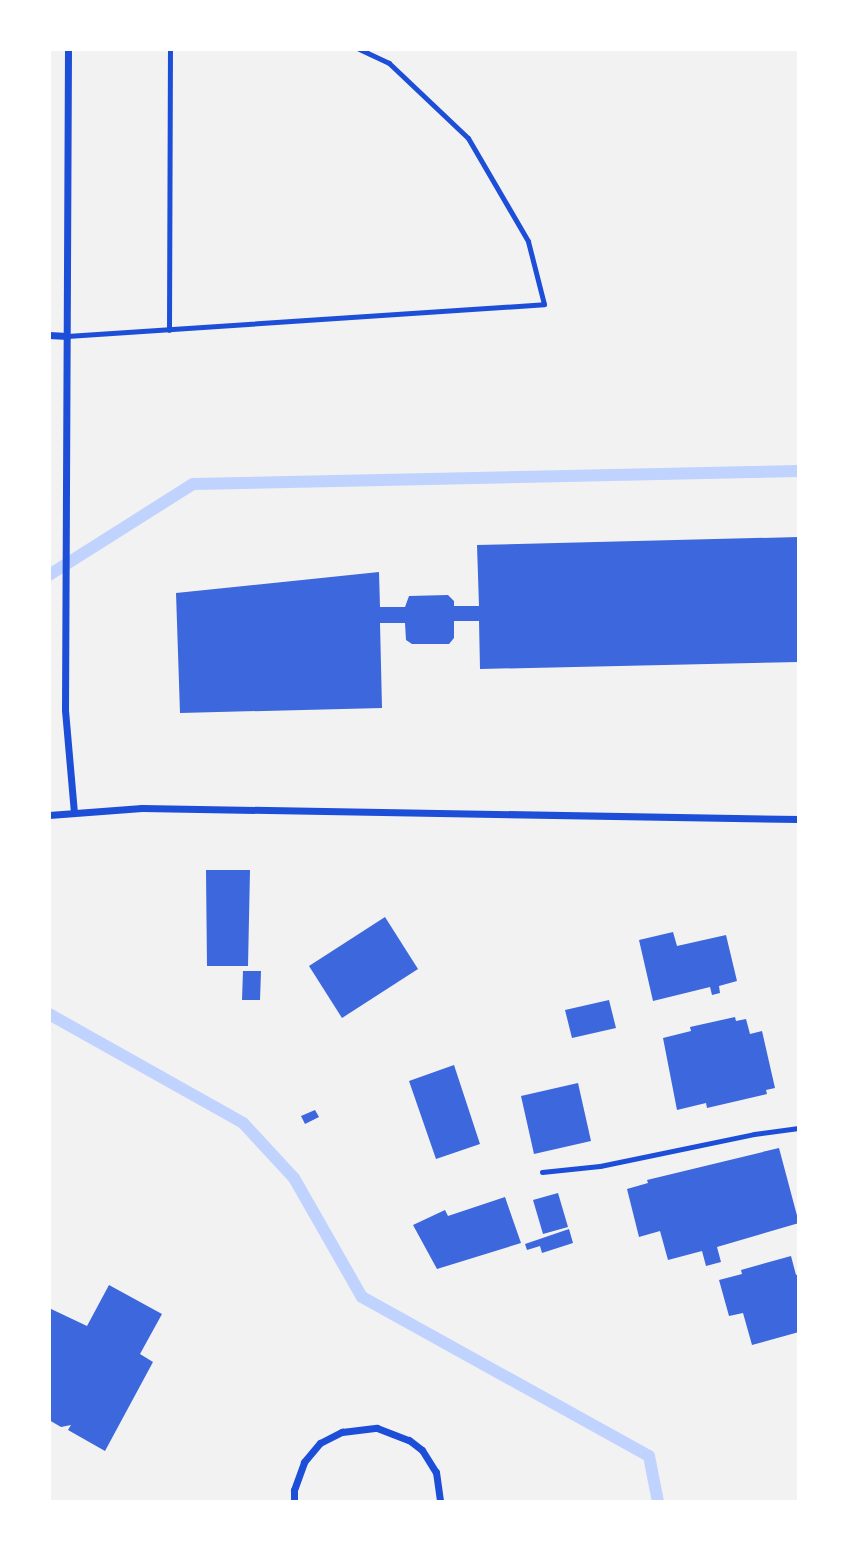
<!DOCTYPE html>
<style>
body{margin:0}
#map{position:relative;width:848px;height:1551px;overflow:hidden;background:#f2f2f2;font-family:"PT Serif",serif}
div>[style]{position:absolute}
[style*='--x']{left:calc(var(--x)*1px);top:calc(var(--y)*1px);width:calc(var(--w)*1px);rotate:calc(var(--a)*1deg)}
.stream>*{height:12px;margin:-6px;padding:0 6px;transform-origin:6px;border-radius:6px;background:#bfd3fe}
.building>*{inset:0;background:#3d67dc}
.service>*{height:5px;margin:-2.5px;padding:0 2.5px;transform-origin:2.5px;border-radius:2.5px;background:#1d4ed8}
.minor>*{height:7px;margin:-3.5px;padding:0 3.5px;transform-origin:3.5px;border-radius:3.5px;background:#1d4ed8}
span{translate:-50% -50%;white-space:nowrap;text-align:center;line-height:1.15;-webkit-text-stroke:5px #fff;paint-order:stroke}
.frame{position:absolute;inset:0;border:51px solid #fff;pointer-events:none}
</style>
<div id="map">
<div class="stream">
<div style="--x:49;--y:575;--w:170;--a:-32.3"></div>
<div style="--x:193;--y:484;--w:606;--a:-1.23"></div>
<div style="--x:49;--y:1014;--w:223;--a:29.3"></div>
<div style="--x:243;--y:1123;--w:75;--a:47.2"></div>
<div style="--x:294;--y:1178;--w:137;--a:60.3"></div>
<div style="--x:362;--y:1297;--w:328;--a:29"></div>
<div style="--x:649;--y:1456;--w:47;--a:78.9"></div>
</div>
<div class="building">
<div style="clip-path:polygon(799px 537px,799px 662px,480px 669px,479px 621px,454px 621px,454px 638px,449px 644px,412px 644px,406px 640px,405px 623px,380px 623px,382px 708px,180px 713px,176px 593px,379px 572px,380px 607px,405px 607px,409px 596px,448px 595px,454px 601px,454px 606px,479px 606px,477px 545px)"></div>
<div style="clip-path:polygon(206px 870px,250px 870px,248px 966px,207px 966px)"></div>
<div style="clip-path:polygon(385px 917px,418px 969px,342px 1018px,309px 966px)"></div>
<div style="clip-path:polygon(673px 932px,677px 946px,726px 935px,737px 981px,719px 986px,720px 993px,712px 995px,710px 987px,653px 1001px,639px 940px)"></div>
<div style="clip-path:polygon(243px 971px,261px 971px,260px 1000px,242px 1000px)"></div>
<div style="clip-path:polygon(609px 1000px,616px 1028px,572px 1038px,565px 1010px)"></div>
<div style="clip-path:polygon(735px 1017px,736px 1021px,746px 1019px,750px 1034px,762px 1031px,775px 1088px,766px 1090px,767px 1094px,707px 1108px,706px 1103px,677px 1110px,663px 1038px,691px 1031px,690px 1027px)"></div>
<div style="clip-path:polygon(454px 1065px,480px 1144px,436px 1159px,409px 1081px)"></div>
<div style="clip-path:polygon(578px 1083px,591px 1141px,534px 1154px,521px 1096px)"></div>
<div style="clip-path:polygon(315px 1110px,319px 1117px,305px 1124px,301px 1116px)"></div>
<div style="clip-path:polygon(779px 1148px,799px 1223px,717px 1247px,721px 1262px,706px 1266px,702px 1251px,668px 1260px,660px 1231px,639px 1237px,627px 1189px,648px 1183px,647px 1180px)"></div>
<div style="clip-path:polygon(558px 1193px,568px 1227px,543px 1234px,533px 1200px)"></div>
<div style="clip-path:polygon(505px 1197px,521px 1243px,437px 1269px,413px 1225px,445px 1210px,448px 1216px)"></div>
<div style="clip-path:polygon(569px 1229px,573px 1243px,542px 1253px,540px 1246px,527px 1250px,525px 1244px)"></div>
<div style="clip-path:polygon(791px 1256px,796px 1275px,799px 1274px,799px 1332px,752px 1345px,743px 1313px,729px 1316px,719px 1280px,742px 1274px,741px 1270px)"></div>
<div style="clip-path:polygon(109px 1285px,162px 1314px,140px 1354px,153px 1362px,105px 1451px,68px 1430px,71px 1425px,61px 1427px,49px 1420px,49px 1308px,87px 1326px)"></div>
</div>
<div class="service">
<div style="--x:169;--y:330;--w:281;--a:-89.8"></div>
<div style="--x:67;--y:336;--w:478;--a:-3.8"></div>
<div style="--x:544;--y:304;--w:65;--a:-104.3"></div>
<div style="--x:528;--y:241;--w:119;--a:-120.2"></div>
<div style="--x:468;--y:138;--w:109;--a:-136.5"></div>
<div style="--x:389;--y:63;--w:33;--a:-155"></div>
<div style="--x:542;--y:1172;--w:58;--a:-5.9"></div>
<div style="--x:600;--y:1166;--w:157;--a:-11.7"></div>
<div style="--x:754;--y:1134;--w:45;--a:-7.6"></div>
</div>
<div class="minor">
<div style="--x:68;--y:49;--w:661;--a:90.26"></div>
<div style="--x:65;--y:710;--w:102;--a:85"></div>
<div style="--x:49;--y:335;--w:18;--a:3"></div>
<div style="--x:49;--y:815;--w:93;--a:-4.3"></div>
<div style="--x:142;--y:808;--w:657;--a:0.96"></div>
<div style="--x:294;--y:1502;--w:12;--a:-90"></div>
<div style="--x:294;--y:1490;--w:30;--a:-70"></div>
<div style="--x:304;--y:1462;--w:25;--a:-50"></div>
<div style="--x:320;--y:1443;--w:25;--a:-27"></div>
<div style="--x:342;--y:1432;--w:35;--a:-7"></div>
<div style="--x:377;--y:1428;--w:34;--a:21"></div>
<div style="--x:409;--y:1440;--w:16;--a:38"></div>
<div style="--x:422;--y:1450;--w:26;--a:58"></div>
<div style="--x:436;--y:1472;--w:30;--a:82"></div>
</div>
<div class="frame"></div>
</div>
